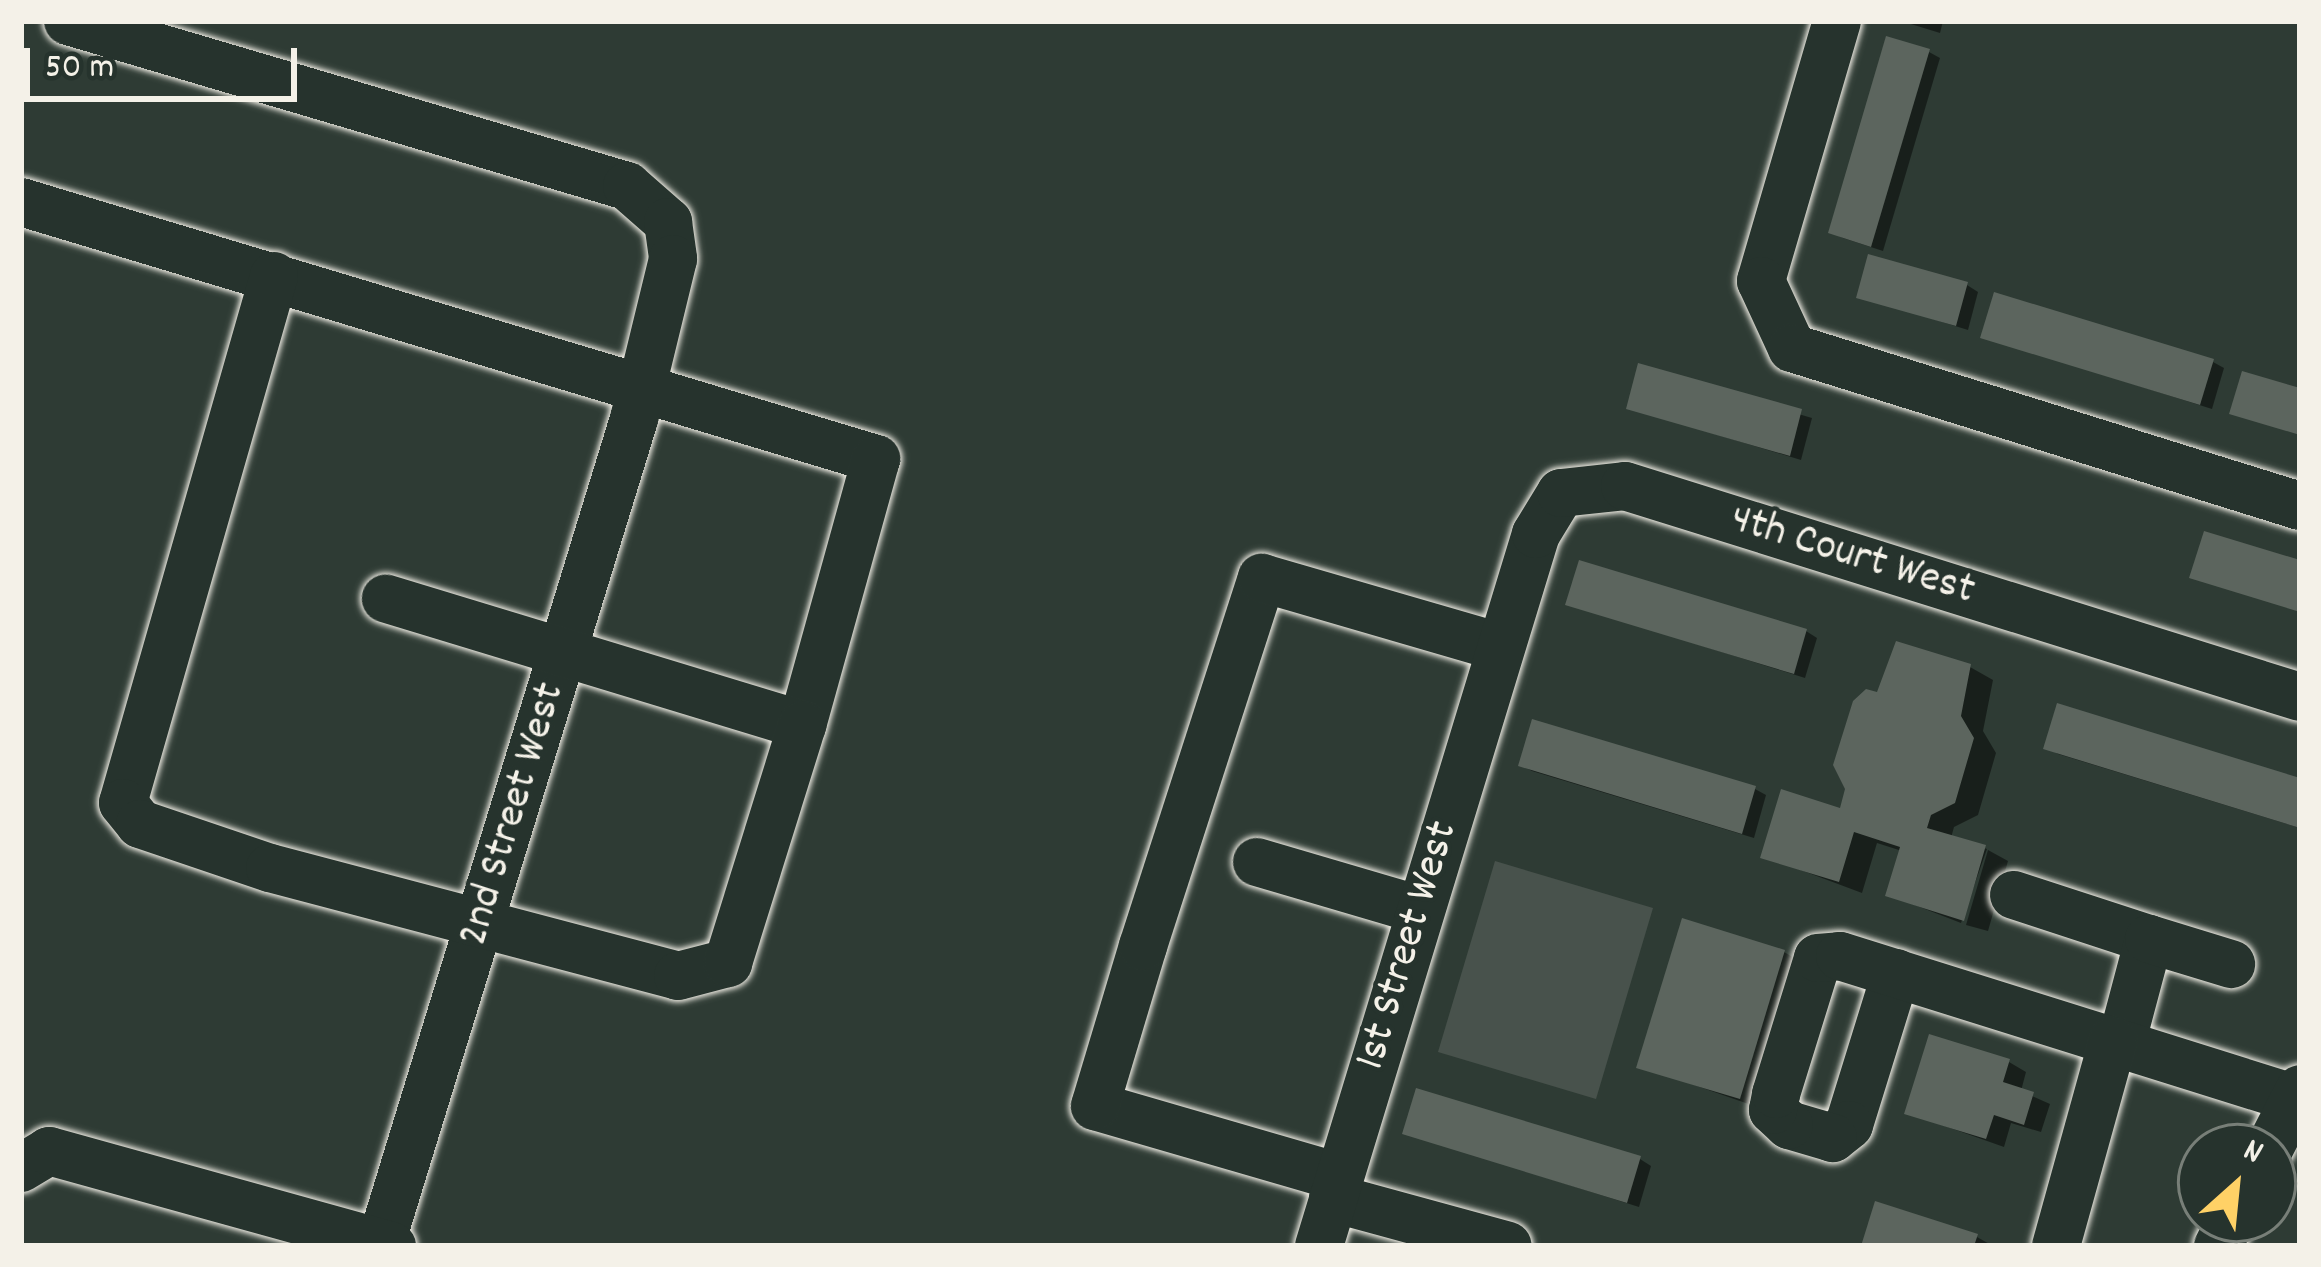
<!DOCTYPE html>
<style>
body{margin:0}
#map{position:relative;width:2321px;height:1267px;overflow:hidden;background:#2e3b34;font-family:Dekko,sans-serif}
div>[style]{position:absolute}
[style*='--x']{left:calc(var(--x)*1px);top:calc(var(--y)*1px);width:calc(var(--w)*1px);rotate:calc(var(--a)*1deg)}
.green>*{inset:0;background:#48524c}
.shadow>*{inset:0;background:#0007}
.building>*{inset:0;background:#5c655e}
.roads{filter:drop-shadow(0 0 3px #f4f1e8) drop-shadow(0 0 3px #f4f1e8)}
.minor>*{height:48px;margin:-24px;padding:0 24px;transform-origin:24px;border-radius:24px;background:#26332d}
span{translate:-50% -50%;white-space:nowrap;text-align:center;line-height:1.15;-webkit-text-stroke:9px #26332d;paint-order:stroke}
.street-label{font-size:45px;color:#f4f1e8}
.frame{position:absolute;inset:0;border:24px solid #f4f1e8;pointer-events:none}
.north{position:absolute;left:2177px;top:1123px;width:120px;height:120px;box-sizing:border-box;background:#26332d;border:3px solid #787f78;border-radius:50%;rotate:27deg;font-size:33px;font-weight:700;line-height:48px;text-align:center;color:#f4f1e8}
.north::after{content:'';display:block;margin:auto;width:42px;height:54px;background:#ffd166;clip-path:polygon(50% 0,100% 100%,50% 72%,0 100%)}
.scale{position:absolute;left:24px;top:48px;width:273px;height:54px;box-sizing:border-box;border:6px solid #f4f1e8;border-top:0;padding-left:15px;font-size:36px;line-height:42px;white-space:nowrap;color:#f4f1e8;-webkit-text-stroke:9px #26332d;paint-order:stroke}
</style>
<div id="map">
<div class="green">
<div style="clip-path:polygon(1495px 861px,1653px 908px,1596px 1099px,1438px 1052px)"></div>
</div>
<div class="shadow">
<div style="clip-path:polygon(1901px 21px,1943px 21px,1940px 33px)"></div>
<div style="clip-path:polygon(1929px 52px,1940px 58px,1883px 251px,1843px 238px,1831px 232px)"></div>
<div style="clip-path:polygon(1967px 285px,1978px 292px,1968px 330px,1859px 296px)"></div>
<div style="clip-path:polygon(1984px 337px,2213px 362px,2224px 368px,2212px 409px)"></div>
<div style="clip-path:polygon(1640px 367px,1812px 418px,1801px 460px,1629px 408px)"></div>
<div style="clip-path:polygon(1569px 604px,1806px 631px,1817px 638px,1805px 678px)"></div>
<div style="clip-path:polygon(1970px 667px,1993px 680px,1983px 731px,1996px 753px,1978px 815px,1954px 827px,1951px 838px,1987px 849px,1961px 923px,1889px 895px,1902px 851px,1877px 843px,1862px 893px,1763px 856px,1842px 812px,1878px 696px)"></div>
<div style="clip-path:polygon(1534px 722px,1755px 789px,1766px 795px,1754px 838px,1532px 771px,1521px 765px)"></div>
<div style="clip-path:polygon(2046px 747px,2300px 781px,2300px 828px,2058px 754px)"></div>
<div style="clip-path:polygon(1988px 850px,2008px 861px,1988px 931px,1966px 925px)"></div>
<div style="clip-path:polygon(1784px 952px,1801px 962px,1757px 1107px,1640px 1066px)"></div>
<div style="clip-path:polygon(2009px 1062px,2026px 1072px,2021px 1091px,2050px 1104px,2041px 1132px,2011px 1123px,2004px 1147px,1908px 1113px)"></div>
<div style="clip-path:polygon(1405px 1133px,1640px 1159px,1651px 1166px,1639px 1207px)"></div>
<div style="clip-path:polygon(1977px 1237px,1993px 1246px,1864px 1246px)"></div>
</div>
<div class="building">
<div style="clip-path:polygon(1886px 36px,1930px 49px,1871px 247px,1828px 233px)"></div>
<div style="clip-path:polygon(1868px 254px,1968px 282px,1956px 326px,1856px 298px)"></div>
<div style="clip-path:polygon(1994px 292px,2214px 359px,2200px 405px,1980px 338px)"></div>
<div style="clip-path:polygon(1638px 363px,1802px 409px,1790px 456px,1626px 409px)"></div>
<div style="clip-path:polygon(2242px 371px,2300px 388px,2300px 435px,2229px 414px)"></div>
<div style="clip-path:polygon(2204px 531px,2300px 560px,2300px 612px,2189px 578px)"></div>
<div style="clip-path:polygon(1579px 560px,1807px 629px,1794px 674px,1565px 605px)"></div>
<div style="clip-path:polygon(1896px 641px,1971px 664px,1961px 716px,1974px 738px,1955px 803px,1931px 815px,1927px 828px,1986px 845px,1964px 921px,1885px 896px,1900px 847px,1854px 832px,1839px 882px,1760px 858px,1781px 789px,1840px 808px,1845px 789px,1833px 765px,1853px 701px,1866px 689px,1877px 692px)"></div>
<div style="clip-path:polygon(2057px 703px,2300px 778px,2300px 828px,2043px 749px)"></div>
<div style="clip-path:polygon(1532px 719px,1756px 786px,1742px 834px,1518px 766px)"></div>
<div style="clip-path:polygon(1682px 918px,1785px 950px,1740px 1099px,1636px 1068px)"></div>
<div style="clip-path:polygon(1929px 1034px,2010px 1059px,2003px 1082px,2034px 1092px,2024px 1125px,1994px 1115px,1986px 1139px,1904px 1114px)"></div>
<div style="clip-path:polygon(1416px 1088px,1641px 1156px,1627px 1203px,1402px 1134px)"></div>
<div style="clip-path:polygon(1875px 1201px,1978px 1234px,1974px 1246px,1861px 1246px)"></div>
</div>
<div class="roads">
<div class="minor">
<div style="--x:68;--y:21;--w:583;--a:16.45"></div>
<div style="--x:627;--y:186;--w:55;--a:41.3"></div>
<div style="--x:668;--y:222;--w:37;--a:82"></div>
<div style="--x:673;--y:259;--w:165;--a:103.7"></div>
<div style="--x:634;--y:419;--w:865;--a:107.07"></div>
<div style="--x:1837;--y:21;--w:271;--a:106.3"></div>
<div style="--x:1761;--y:281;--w:74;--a:65.2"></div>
<div style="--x:1792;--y:348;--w:532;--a:17.28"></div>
<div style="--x:21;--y:202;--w:893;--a:16.73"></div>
<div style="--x:876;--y:459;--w:276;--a:105.5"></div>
<div style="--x:802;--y:725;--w:435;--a:-163.1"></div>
<div style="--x:274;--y:276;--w:548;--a:105.99"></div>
<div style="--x:123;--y:803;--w:27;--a:51"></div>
<div style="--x:140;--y:824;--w:137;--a:18.7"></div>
<div style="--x:270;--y:868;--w:422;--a:14.8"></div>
<div style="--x:678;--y:976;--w:52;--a:-14.6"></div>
<div style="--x:728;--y:963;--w:249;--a:-72.7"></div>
<div style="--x:1257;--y:862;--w:170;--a:16.4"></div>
<div style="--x:2014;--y:895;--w:142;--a:18.1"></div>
<div style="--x:2149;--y:939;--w:109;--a:104.9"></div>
<div style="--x:2149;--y:939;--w:86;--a:17"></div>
<div style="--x:1896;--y:973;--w:159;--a:107.2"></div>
<div style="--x:1849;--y:1125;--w:21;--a:141"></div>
<div style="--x:1833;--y:1138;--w:46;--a:-163.5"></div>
<div style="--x:1789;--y:1125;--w:22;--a:-137"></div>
<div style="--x:1773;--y:1110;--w:16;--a:-79"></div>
<div style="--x:1776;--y:1094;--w:142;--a:-72.8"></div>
<div style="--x:1818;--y:958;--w:22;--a:-5"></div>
<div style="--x:1840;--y:956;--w:477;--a:17.4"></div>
<div style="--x:2270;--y:1147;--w:65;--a:-62.7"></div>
<div style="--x:21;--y:1168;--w:33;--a:-31"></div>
<div style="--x:49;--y:1151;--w:356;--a:15.5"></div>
<div style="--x:1339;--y:1177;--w:254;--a:-163.8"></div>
<div style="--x:1095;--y:1106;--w:167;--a:-73.3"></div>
<div style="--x:1143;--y:946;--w:387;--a:-72.1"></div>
<div style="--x:1262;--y:578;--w:248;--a:16.2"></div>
<div style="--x:1333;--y:1198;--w:181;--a:15.3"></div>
<div style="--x:1319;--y:1246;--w:744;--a:-73.05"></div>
<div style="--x:1536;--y:534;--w:48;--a:-58.6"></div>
<div style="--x:1561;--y:493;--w:64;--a:-6.2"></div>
<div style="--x:1625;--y:486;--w:707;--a:17.36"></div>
<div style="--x:2056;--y:1246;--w:213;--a:-74.5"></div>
<div style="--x:2218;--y:1246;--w:30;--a:-63"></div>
</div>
</div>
<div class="street-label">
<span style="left:1852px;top:557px;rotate:17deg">4th Court West</span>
<span style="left:514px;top:815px;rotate:-73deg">2nd Street West</span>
<span style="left:1409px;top:946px;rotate:-73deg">1st Street West</span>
</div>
<div class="frame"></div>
<div class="north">N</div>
<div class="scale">50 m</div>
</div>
